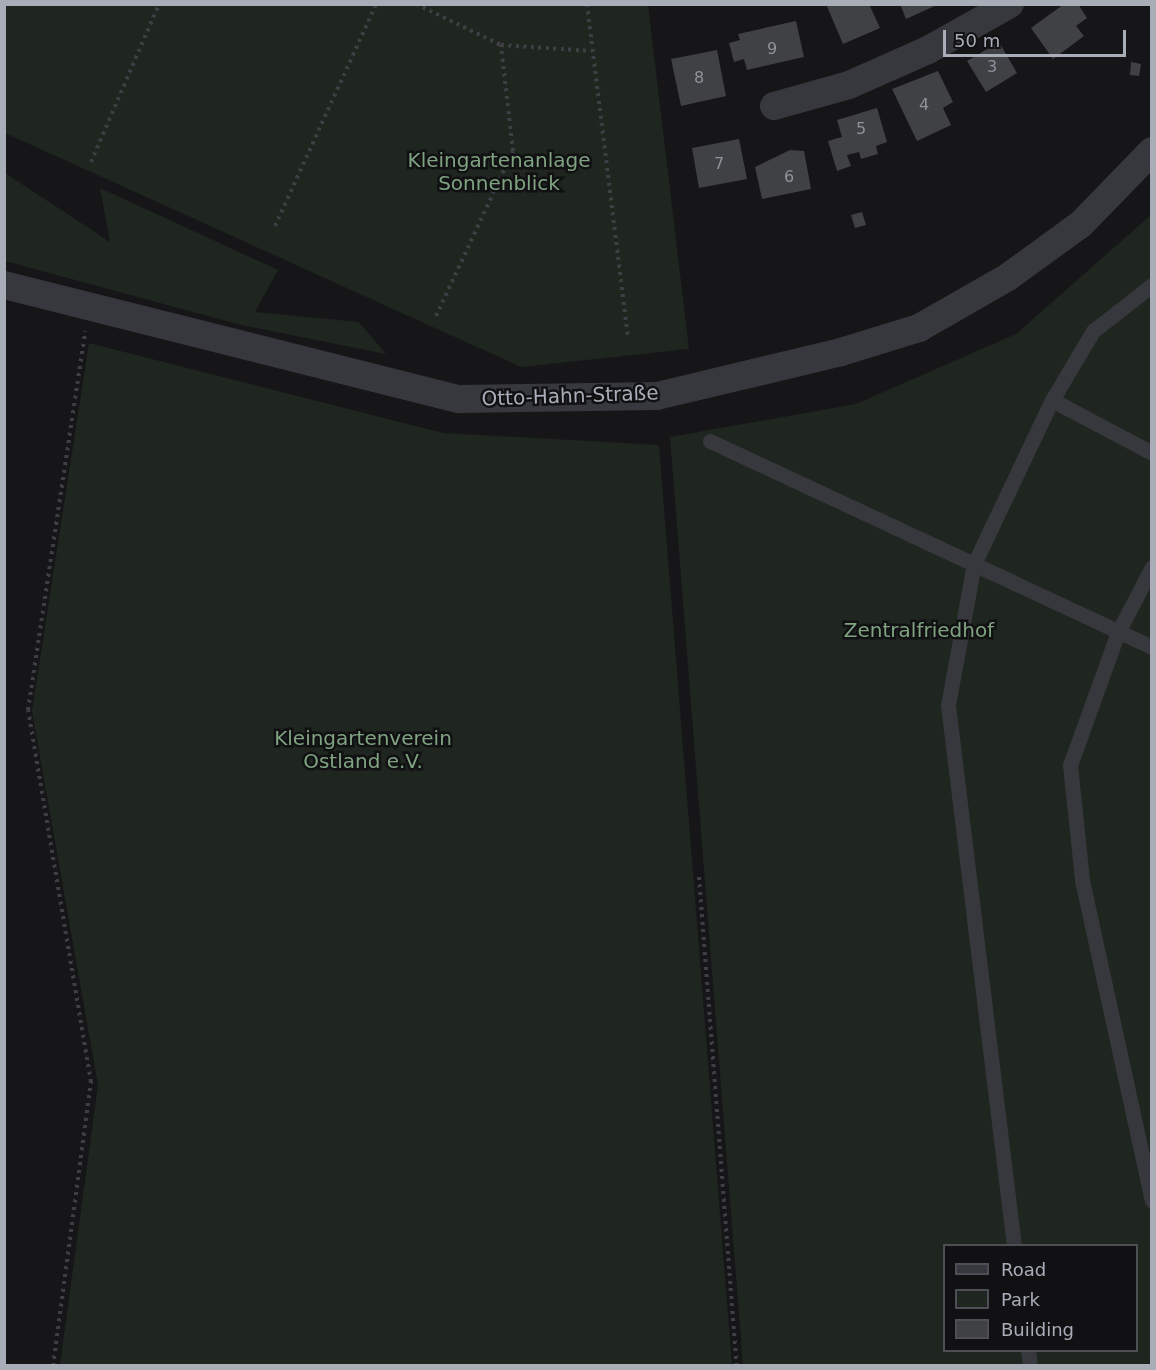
<!DOCTYPE html>
<meta charset="utf-8">
<style>
body{margin:0}
#map{position:relative;width:1156px;height:1370px;overflow:hidden;background:#161618;font-family:"DejaVu Sans",sans-serif}
div>[style]{position:absolute}
[style*='--x']{left:calc(var(--x)*1px);top:calc(var(--y)*1px);width:calc(var(--w)*1px);rotate:calc(var(--a)*1deg)}
.green>*{inset:0;background:#1e261f}
.building>*{inset:0;background:#404145}
.path>*{height:4px;margin-top:-2px;transform-origin:0;background:repeating-linear-gradient(90deg,#3d3f44 0 3px,transparent 0 7.5px)}
.lane>*{height:15px;margin:-7.5px;padding:0 7.5px;transform-origin:7.5px;border-radius:7.5px;background:#37383d}
.street>*{height:28px;margin:-14px;padding:0 14px;transform-origin:14px;border-radius:14px;background:#37383d}
span{translate:-50% -50%;white-space:nowrap;text-align:center;line-height:1.15;-webkit-text-stroke:5px #111113;paint-order:stroke}
.number-label{font-size:16px;color:#8e929b}
.number-label span{-webkit-text-stroke-width:0}
.park-label{font-size:20px;color:#7fa381}
.street-label{font-size:20px;color:#a8adb8}
.frame{position:absolute;inset:0;border:6px solid #a8adb8;pointer-events:none}
.legend{position:absolute;left:943px;top:1244px;width:195px;height:108px;box-sizing:border-box;background:#111113;border:2px solid #4d4f55;margin:0;padding:8px 10px;list-style:none;font-size:18px;color:#a8adb8}
.legend li{display:flex;align-items:center;gap:12px;height:30px}
.legend b{width:30px;border:2px solid #4d4f55}
.scale{position:absolute;left:943px;top:30px;width:183px;height:27px;box-sizing:border-box;border:3px solid #a8adb8;border-top:0;padding-left:8px;font-size:18px;line-height:21px;white-space:nowrap;color:#a8adb8;-webkit-text-stroke:4px #111113;paint-order:stroke}
</style>
<div id="map">
<div class="green">
<div style="clip-path:polygon(5px 4px,648px 5px,689px 349px,521px 367px,5px 133px)"></div>
<div style="clip-path:polygon(5px 173px,110px 242px,100px 188px,278px 270px,255px 312px,359px 322px,386px 354px,241px 325px,5px 261px)"></div>
<div style="clip-path:polygon(evenodd,1151px 215px,1151px 1365px,743px 1365px,670px 437px,856px 404px,1016px 334px,1151px 215px,944px 1246px,1136px 1246px,1136px 1350px,944px 1350px,944px 1246px)"></div>
<div style="clip-path:polygon(89px 343px,443px 433px,659px 445px,732px 1365px,60px 1365px,98px 1085px,32px 711px)"></div>
</div>
<div class="building">
<div style="clip-path:polygon(826px 4px,869px 4px,880px 28px,843px 44px)"></div>
<div style="clip-path:polygon(900px 4px,939px 4px,906px 19px)"></div>
<div style="clip-path:polygon(1064px 4px,1078px 4px,1087px 18px,1076px 26px,1084px 36px,1053px 59px,1031px 28px)"></div>
<div style="clip-path:polygon(796px 21px,804px 57px,747px 70px,744px 59px,734px 62px,729px 43px,740px 40px,738px 34px)"></div>
<div style="clip-path:polygon(999px 42px,1017px 73px,986px 92px,967px 61px)"></div>
<div style="clip-path:polygon(717px 50px,726px 96px,681px 106px,671px 59px)"></div>
<div style="clip-path:polygon(1131px 62px,1141px 64px,1139px 76px,1130px 75px)"></div>
<div style="clip-path:polygon(938px 71px,953px 102px,943px 108px,951px 125px,917px 141px,892px 89px)"></div>
<div style="clip-path:polygon(877px 108px,887px 142px,876px 146px,878px 154px,861px 159px,859px 152px,847px 155px,851px 166px,837px 171px,828px 141px,842px 137px,837px 120px)"></div>
<div style="clip-path:polygon(739px 139px,747px 179px,699px 188px,692px 148px)"></div>
<div style="clip-path:polygon(790px 150px,804px 151px,811px 189px,762px 199px,755px 167px)"></div>
<div style="clip-path:polygon(862px 212px,866px 225px,855px 228px,851px 215px)"></div>
</div>
<div class="path">
<div style="--x:416;--y:4;--w:94;--a:25.8"></div>
<div style="--x:501;--y:45;--w:91;--a:3.8"></div>
<div style="--x:587;--y:4;--w:337;--a:83"></div>
<div style="--x:91;--y:162;--w:172;--a:-66.7"></div>
<div style="--x:275;--y:226;--w:244;--a:-65.5"></div>
<div style="--x:436;--y:316;--w:182;--a:-65"></div>
<div style="--x:513;--y:151;--w:107;--a:-96.5"></div>
<div style="--x:699;--y:877;--w:490;--a:85.6"></div>
<div style="--x:53;--y:1366;--w:287;--a:-82.4"></div>
<div style="--x:91;--y:1082;--w:377;--a:-99.6"></div>
<div style="--x:28;--y:710;--w:383;--a:-81.4"></div>
</div>
<div class="lane">
<div style="--x:1052;--y:400;--w:113;--a:27.9"></div>
<div style="--x:710;--y:441;--w:488;--a:25"></div>
<div style="--x:1152;--y:567;--w:73;--a:117.6"></div>
<div style="--x:1118;--y:632;--w:141;--a:109.8"></div>
<div style="--x:1070;--y:765;--w:116;--a:84"></div>
<div style="--x:1082;--y:880;--w:328;--a:77.7"></div>
<div style="--x:1014;--y:1246;--w:545;--a:-96.96"></div>
<div style="--x:948;--y:705;--w:143;--a:-79.6"></div>
<div style="--x:974;--y:564;--w:182;--a:-64.6"></div>
<div style="--x:1052;--y:400;--w:80;--a:-59.3"></div>
<div style="--x:1093;--y:331;--w:75;--a:-37.9"></div>
<div style="--x:1028;--y:1350;--w:16;--a:83"></div>
</div>
<div class="street">
<div style="--x:774;--y:106;--w:78;--a:-15.6"></div>
<div style="--x:849;--y:85;--w:86;--a:-23.9"></div>
<div style="--x:928;--y:50;--w:94;--a:-29.3"></div>
<div style="--x:4;--y:285;--w:469;--a:14.1"></div>
<div style="--x:459;--y:399;--w:198;--a:-0.9"></div>
<div style="--x:657;--y:396;--w:189;--a:-13.4"></div>
<div style="--x:841;--y:352;--w:82;--a:-17.1"></div>
<div style="--x:919;--y:328;--w:103;--a:-29.8"></div>
<div style="--x:1008;--y:277;--w:90;--a:-36"></div>
<div style="--x:1081;--y:224;--w:102;--a:-45.8"></div>
</div>
<div class="number-label">
<span style="left:772px;top:49px">9</span>
<span style="left:992px;top:67px">3</span>
<span style="left:699px;top:78px">8</span>
<span style="left:924px;top:105px">4</span>
<span style="left:861px;top:129px">5</span>
<span style="left:719px;top:164px">7</span>
<span style="left:789px;top:177px">6</span>
</div>
<div class="park-label">
<span style="left:499px;top:172px">Kleingartenanlage<br>Sonnenblick</span>
<span style="left:919px;top:630px">Zentralfriedhof</span>
<span style="left:363px;top:750px">Kleingartenverein<br>Ostland e.V.</span>
</div>
<div class="street-label">
<span style="left:570px;top:396px;rotate:-2deg">Otto-Hahn-Straße</span>
</div>
<div class="frame"></div>
<ul class="legend">
<li><b style="height:8px;background:#37383d"></b>Road</li>
<li><b style="height:16px;background:#1e261f"></b>Park</li>
<li><b style="height:16px;background:#404145"></b>Building</li>
</ul>
<div class="scale">50 m</div>
</div>
